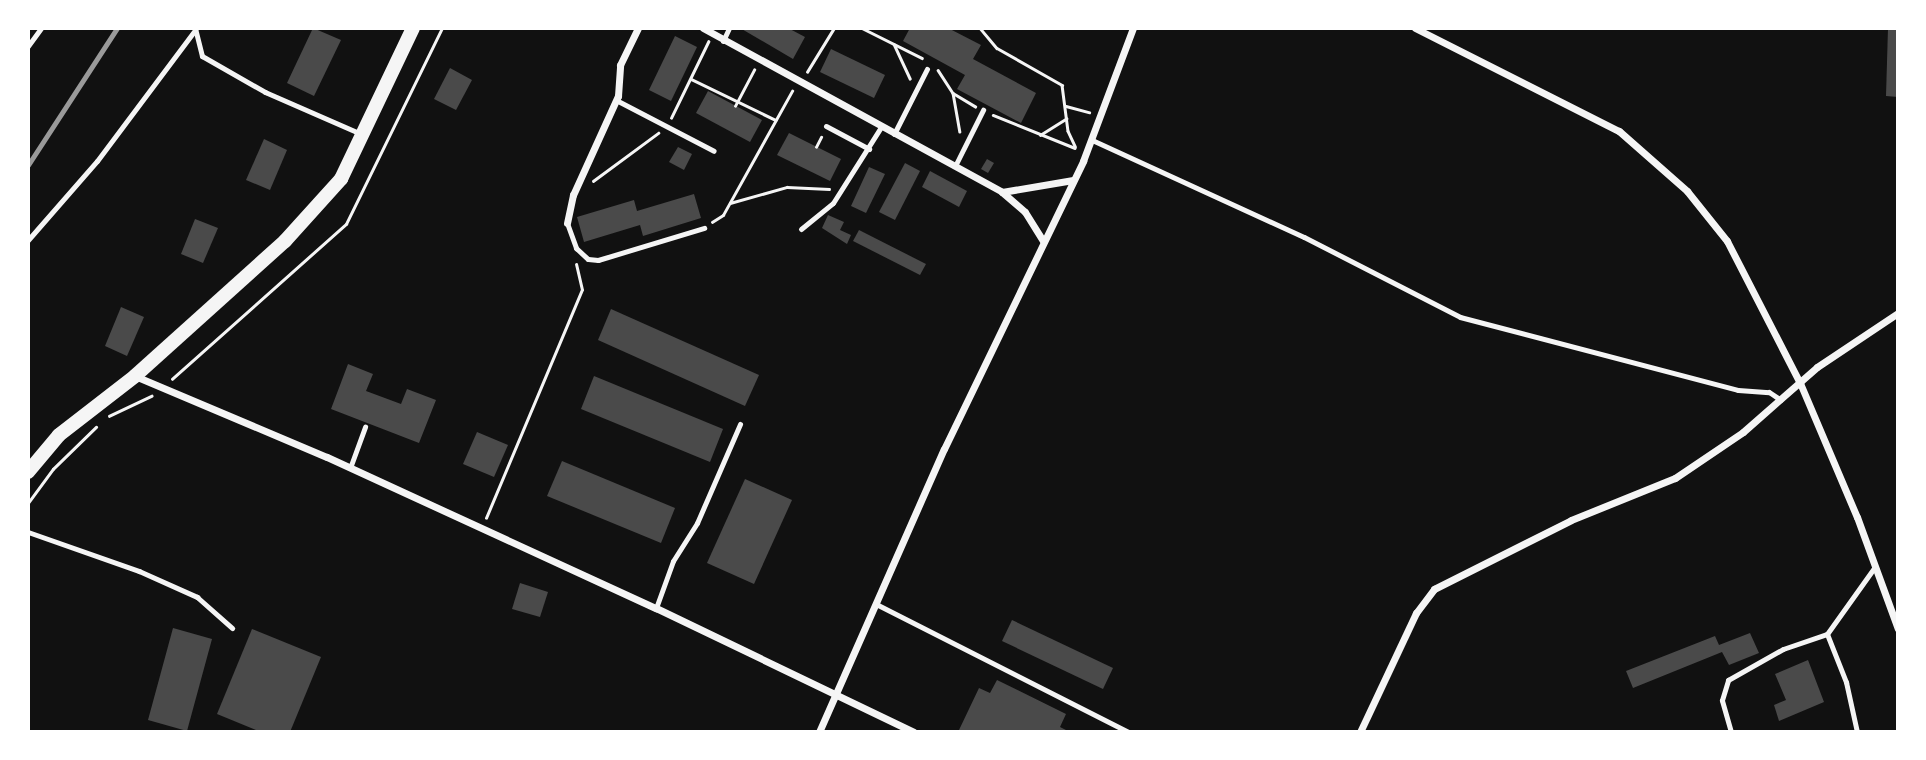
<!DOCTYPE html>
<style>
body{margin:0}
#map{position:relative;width:1926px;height:760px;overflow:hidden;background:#111;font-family:Arial,sans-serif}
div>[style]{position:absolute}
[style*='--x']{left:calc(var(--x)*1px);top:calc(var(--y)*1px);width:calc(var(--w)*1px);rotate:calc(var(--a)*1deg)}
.building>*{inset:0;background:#4a4a4a}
.path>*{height:2.5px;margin:-1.25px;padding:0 1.25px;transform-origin:1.25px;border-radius:1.25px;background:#f5f5f5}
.service>*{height:5px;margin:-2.5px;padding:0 2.5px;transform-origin:2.5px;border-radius:2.5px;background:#f5f5f5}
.minor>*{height:7px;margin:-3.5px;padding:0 3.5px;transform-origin:3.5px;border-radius:3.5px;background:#f5f5f5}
.secondary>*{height:14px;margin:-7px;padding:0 7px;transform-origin:7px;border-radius:7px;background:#f5f5f5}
.rail>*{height:5px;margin:-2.5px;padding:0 2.5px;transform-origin:2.5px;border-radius:2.5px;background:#9a9a9a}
span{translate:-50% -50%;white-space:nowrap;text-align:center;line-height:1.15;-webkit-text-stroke:7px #fff;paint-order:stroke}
.frame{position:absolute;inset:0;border:30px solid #fff;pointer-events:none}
</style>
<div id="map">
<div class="building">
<div style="clip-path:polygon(313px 28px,341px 40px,314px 96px,287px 83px)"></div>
<div style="clip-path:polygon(740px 28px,788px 28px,805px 37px,793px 59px)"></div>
<div style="clip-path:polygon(910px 28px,948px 28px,981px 45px,973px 59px,1036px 93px,1021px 123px,957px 89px,965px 75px,903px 41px)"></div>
<div style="clip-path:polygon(1888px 28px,1898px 28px,1898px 97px,1886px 96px)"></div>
<div style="clip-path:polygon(675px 36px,697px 47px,671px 101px,649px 90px)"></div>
<div style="clip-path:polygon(831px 49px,885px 75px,874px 98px,820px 72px)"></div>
<div style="clip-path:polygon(450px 68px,472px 80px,456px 110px,434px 99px)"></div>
<div style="clip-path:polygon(708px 91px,762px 120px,750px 142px,696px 113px)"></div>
<div style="clip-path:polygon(789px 133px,841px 159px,830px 181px,777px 155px)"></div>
<div style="clip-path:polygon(264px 139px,287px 150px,270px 190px,246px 180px)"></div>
<div style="clip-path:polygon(678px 147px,692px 154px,684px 170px,669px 162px)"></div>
<div style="clip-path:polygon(987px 159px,994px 163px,988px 173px,981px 169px)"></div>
<div style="clip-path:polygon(905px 163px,920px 171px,895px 220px,879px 212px)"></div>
<div style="clip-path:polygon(869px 167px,885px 174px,866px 213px,851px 206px)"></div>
<div style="clip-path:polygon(930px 171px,967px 191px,959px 207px,922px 187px)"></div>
<div style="clip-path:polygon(694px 194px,701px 218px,643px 236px,640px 225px,584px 242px,577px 217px,634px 200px,637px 211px)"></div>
<div style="clip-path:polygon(828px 215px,844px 222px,840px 230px,851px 235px,847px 244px,822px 228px)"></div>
<div style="clip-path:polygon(195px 219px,218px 228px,203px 263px,181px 254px)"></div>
<div style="clip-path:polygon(859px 230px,926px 264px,920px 275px,853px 241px)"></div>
<div style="clip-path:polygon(121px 307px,144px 317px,127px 356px,105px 346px)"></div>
<div style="clip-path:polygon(611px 309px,759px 375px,745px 406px,598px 340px)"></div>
<div style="clip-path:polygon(348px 364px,373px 374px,366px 391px,401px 404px,407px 389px,436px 400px,419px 443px,331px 409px)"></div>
<div style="clip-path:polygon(594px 376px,723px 429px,710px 462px,581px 409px)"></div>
<div style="clip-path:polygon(477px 432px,508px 445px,494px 477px,463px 464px)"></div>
<div style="clip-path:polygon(562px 461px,675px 508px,661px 543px,547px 496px)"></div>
<div style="clip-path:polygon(745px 479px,792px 500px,754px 584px,707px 563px)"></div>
<div style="clip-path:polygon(520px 583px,548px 592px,540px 617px,512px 609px)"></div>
<div style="clip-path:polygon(1012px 620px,1113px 668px,1103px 689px,1002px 641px)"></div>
<div style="clip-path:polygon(173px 628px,212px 639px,187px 731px,148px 720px)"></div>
<div style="clip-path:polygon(252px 629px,321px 657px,290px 732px,261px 732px,217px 714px)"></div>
<div style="clip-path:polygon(1750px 633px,1759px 653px,1729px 665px,1722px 652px,1633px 688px,1626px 671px,1715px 636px,1719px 645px)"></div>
<div style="clip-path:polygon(1808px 660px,1824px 702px,1779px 721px,1774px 705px,1786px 700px,1775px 674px)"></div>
<div style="clip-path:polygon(997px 680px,1066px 714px,1060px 727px,1070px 732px,959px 730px,979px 688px,990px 693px)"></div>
</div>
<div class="path">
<div style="--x:862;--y:28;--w:67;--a:26.6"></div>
<div style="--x:980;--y:28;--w:26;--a:50"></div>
<div style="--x:997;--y:48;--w:75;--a:29.6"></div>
<div style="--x:1062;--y:85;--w:46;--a:82.6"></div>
<div style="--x:1068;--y:131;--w:17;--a:65"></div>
<div style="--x:894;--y:44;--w:38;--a:65"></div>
<div style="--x:938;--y:70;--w:27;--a:57"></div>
<div style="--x:953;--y:93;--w:26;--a:31"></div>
<div style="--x:807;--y:72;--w:52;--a:-58.5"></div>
<div style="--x:691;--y:79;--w:94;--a:25.8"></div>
<div style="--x:953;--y:93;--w:39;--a:80"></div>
<div style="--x:735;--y:106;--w:41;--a:-62.2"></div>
<div style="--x:1066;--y:106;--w:24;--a:15"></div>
<div style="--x:993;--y:115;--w:88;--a:21.9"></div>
<div style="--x:671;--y:118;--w:85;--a:-64"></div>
<div style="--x:1040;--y:135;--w:31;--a:-32"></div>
<div style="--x:816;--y:147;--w:11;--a:-63"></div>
<div style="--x:593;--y:181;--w:81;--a:-36.4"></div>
<div style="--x:730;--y:203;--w:59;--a:-15.7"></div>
<div style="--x:787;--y:187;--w:42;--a:2.7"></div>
<div style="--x:712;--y:222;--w:13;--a:-32"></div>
<div style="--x:723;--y:215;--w:142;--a:-60.9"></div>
<div style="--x:172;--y:379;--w:233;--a:-41.7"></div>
<div style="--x:346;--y:224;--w:218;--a:-63.9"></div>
<div style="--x:109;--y:416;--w:47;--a:-25.5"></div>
<div style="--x:28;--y:503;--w:42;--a:-53.7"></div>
<div style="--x:53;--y:469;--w:60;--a:-44.3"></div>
<div style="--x:486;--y:518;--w:247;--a:-67.2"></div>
<div style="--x:582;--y:290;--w:26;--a:-103"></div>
</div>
<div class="service">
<div style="--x:195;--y:28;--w:29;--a:76"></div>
<div style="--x:202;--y:56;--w:73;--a:29.7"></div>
<div style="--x:265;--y:92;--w:105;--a:23.6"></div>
<div style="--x:723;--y:41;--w:14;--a:-65"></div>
<div style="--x:28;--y:46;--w:22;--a:-54"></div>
<div style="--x:616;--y:100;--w:110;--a:27.5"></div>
<div style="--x:826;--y:126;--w:49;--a:28.1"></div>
<div style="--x:894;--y:134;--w:73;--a:-63.1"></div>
<div style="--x:1092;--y:140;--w:233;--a:24.6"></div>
<div style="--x:1304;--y:237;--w:175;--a:27.1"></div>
<div style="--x:1460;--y:317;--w:287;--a:14.7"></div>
<div style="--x:1738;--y:390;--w:31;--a:4"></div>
<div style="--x:1769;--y:392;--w:14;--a:34"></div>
<div style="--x:955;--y:166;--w:63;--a:-63.4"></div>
<div style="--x:567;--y:223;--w:27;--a:70"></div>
<div style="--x:576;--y:248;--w:16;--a:43"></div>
<div style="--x:588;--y:259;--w:10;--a:6"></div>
<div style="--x:598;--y:260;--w:111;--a:-16.8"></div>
<div style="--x:801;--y:229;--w:41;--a:-39.1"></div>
<div style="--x:833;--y:203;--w:90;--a:-57.7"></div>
<div style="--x:28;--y:240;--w:105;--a:-48.9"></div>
<div style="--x:97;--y:161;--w:164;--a:-53.2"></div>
<div style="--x:350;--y:468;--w:44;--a:-69.9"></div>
<div style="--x:28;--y:532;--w:118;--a:19.4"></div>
<div style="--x:139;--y:571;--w:64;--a:24.1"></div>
<div style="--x:197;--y:597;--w:47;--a:41.5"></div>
<div style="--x:876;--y:604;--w:283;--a:26.9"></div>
<div style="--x:656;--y:608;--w:50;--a:-70.1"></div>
<div style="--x:673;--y:561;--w:45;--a:-57.7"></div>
<div style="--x:697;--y:523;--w:108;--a:-66.5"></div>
<div style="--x:1827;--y:634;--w:52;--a:68.4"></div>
<div style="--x:1846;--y:682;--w:51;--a:77.6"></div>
<div style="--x:1731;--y:732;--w:33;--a:-106"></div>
<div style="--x:1722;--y:700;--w:21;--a:-73"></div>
<div style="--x:1728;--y:680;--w:63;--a:-29.4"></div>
<div style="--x:1783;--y:649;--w:46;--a:-18.8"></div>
<div style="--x:1827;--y:634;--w:81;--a:-54.5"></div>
</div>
<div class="minor">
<div style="--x:703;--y:28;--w:341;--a:28.7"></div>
<div style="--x:1002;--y:192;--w:30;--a:41"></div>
<div style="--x:1025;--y:212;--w:34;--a:58"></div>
<div style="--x:1415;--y:28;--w:229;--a:26.8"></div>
<div style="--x:1619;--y:131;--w:91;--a:41.4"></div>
<div style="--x:1687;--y:191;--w:64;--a:51.3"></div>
<div style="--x:1727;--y:241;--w:160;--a:62.8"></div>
<div style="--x:1800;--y:383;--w:146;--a:67"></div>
<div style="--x:1857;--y:517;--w:119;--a:69.9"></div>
<div style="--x:1002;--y:192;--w:72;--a:-9.6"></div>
<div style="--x:567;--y:223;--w:29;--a:-78"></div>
<div style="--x:573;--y:195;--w:109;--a:-65.6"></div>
<div style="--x:618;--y:96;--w:31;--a:-86"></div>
<div style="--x:620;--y:65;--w:41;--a:-64.1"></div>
<div style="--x:135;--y:376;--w:208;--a:22.9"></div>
<div style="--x:327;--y:457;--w:362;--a:24.7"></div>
<div style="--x:656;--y:608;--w:286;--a:25.7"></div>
<div style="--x:819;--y:732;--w:309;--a:-66.2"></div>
<div style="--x:944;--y:449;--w:320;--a:-64.2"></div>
<div style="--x:1083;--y:161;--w:142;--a:-69.4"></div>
<div style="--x:1360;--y:732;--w:132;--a:-64.8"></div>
<div style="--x:1416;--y:613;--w:30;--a:-53"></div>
<div style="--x:1434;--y:589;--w:153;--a:-26.7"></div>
<div style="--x:1571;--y:520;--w:112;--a:-22"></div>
<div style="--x:1675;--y:478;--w:82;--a:-34.1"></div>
<div style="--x:1743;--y:432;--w:98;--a:-41.3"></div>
<div style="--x:1817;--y:367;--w:97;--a:-33.7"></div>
</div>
<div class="secondary">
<div style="--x:28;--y:472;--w:48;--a:-50"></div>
<div style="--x:59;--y:435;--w:96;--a:-37.8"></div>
<div style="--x:135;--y:376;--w:202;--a:-42"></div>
<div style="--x:285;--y:241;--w:84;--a:-47.9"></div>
<div style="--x:341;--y:179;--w:167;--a:-64.5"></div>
</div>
<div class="rail">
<div style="--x:28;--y:165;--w:163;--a:-57"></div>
</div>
<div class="frame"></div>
</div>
